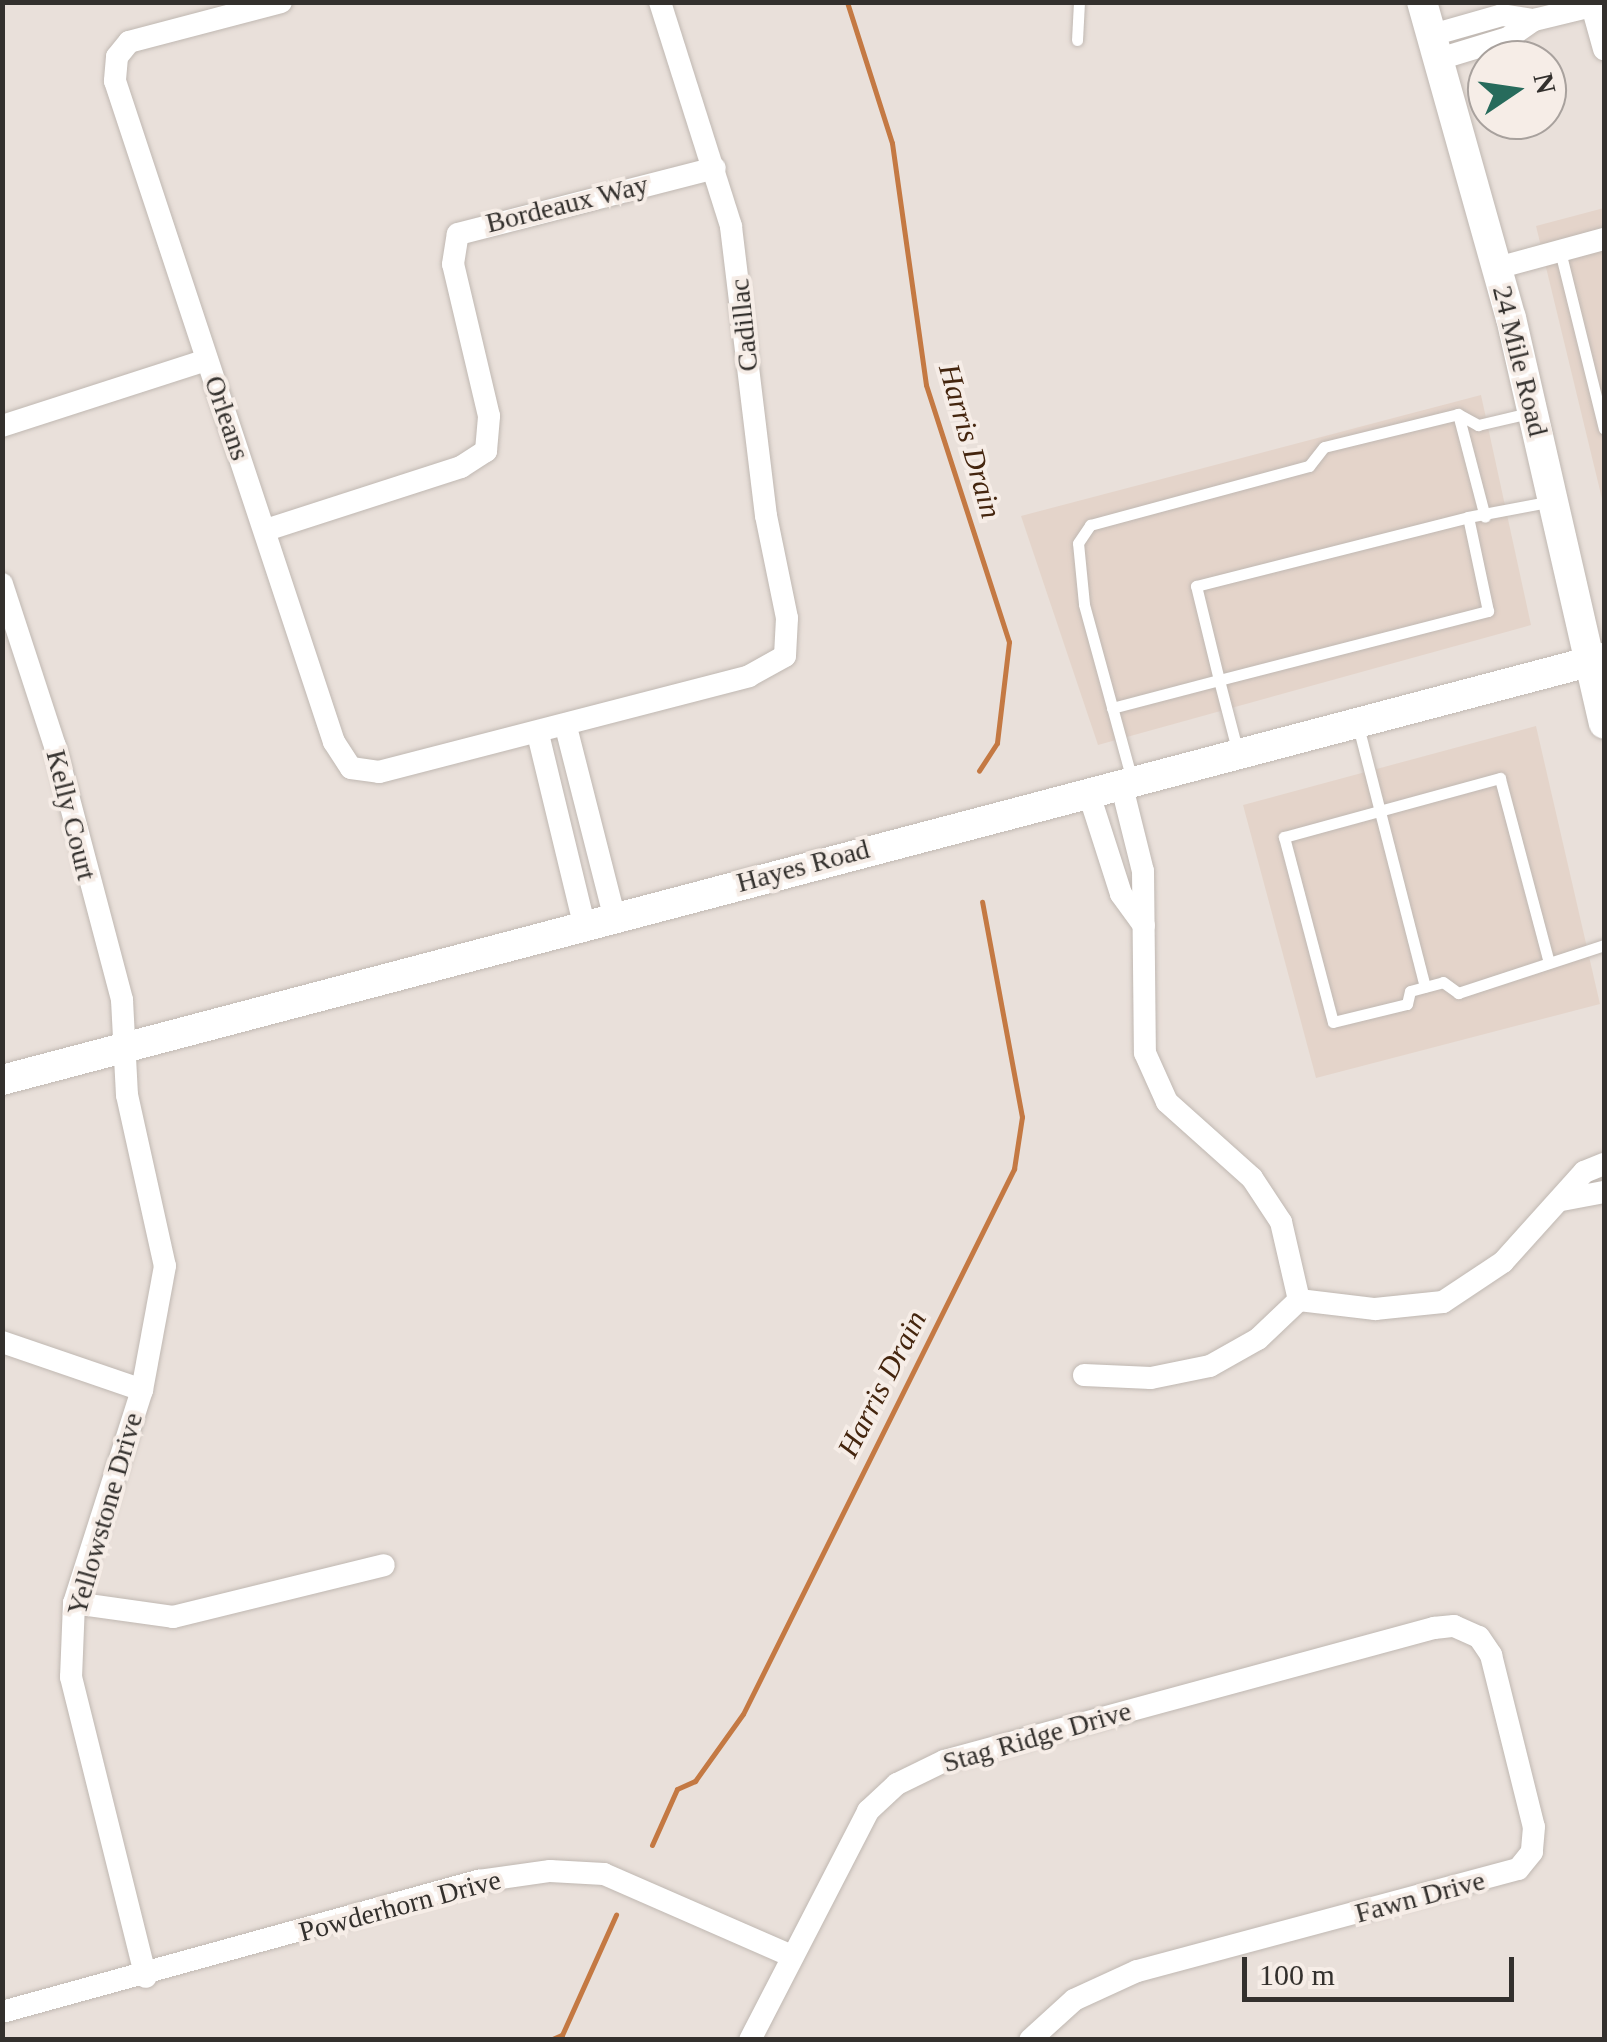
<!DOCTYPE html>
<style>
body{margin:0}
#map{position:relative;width:1607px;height:2042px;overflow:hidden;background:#e9e0da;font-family:Georgia,serif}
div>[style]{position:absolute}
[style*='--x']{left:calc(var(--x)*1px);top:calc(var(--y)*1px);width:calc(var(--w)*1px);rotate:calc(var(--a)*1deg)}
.built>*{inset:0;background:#e4d4ca}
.stream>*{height:5px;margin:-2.5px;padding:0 2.5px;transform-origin:2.5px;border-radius:2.5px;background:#c47943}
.roads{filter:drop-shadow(0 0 2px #c0b8b2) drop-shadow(0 0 2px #c0b8b2)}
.lane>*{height:11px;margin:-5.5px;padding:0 5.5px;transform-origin:5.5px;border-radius:5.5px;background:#fff}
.street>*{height:22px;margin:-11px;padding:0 11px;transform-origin:11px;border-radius:11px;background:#fff}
.secondary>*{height:30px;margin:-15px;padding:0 15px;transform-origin:15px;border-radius:15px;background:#fff}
span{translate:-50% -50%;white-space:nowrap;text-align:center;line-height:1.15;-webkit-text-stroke:8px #f6ede7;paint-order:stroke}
.street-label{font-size:28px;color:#33302d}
.water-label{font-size:30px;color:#44250e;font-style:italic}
.frame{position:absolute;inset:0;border:5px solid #33302d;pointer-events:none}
.north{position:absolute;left:1467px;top:40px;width:100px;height:100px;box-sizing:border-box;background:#f6ede7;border:2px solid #a8a19d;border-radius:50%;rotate:77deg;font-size:28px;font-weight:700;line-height:40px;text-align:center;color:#33302d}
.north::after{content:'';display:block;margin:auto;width:35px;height:45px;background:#276b5c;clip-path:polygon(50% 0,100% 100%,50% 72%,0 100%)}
.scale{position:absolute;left:1242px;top:1957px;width:272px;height:45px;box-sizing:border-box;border:5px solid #33302d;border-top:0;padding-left:12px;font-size:30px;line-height:35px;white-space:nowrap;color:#33302d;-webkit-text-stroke:8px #f6ede7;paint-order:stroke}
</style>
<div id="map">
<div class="built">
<div style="clip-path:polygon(1604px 208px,1604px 507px,1536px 226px)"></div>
<div style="clip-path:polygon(1481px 395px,1531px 625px,1098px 745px,1021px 516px)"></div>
<div style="clip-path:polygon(1536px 726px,1600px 1004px,1316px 1078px,1243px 805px)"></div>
</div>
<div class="stream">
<div style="--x:847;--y:2;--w:148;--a:72.3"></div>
<div style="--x:892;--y:143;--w:244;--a:82"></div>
<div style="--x:926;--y:385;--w:270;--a:72.1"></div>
<div style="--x:1009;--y:642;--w:102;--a:96.8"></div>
<div style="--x:997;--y:743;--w:33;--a:123"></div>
<div style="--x:652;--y:1845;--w:61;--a:-65.9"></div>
<div style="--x:677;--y:1789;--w:20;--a:-24"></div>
<div style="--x:695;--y:1781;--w:82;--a:-54.4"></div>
<div style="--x:743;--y:1714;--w:609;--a:-63.56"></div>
<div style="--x:1014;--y:1169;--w:53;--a:-81.3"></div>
<div style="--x:1022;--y:1117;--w:219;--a:-100.5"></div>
<div style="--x:550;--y:2040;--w:13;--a:-23"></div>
<div style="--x:562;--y:2035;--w:132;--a:-65.8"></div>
</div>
<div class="roads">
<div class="lane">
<div style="--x:1077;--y:40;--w:38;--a:-87"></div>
<div style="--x:1560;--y:251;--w:183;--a:76.1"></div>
<div style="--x:1458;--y:414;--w:106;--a:75.3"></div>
<div style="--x:1112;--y:708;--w:111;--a:-14.7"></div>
<div style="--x:1219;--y:680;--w:97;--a:-103.7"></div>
<div style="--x:1196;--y:586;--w:281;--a:-14.2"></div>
<div style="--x:1358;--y:726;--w:269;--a:75.6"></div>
<div style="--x:1238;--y:753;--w:75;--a:-104.6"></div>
<div style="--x:1219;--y:680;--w:278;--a:-14.4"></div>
<div style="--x:1488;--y:611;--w:96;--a:-102"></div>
<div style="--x:1468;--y:517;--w:86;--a:-10.7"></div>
<div style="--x:1132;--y:780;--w:182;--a:-105.3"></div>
<div style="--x:1084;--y:604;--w:61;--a:-95.6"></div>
<div style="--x:1078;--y:543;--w:22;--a:-56"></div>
<div style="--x:1090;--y:525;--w:227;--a:-15.1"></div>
<div style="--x:1309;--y:466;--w:24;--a:-52"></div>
<div style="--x:1324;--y:447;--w:138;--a:-13.8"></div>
<div style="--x:1458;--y:414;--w:23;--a:29"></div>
<div style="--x:1478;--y:425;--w:52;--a:-13.2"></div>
<div style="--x:1548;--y:959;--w:187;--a:-104.9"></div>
<div style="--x:1500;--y:778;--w:224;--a:164.7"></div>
<div style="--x:1284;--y:837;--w:191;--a:75.2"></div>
<div style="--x:1333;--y:1022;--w:76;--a:-13.7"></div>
<div style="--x:1407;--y:1004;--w:13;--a:-77"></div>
<div style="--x:1410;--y:991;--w:34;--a:-15"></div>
<div style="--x:1443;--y:982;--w:19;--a:36"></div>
<div style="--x:1458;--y:993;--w:154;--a:-18.2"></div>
</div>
<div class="street">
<div style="--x:281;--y:2;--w:157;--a:165.3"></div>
<div style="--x:129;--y:42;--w:19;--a:129"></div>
<div style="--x:117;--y:57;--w:24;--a:95"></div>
<div style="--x:115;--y:81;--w:696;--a:71.67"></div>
<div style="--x:334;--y:742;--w:31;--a:57"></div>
<div style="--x:351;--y:768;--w:28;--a:8"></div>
<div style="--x:379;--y:772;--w:382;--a:-14.5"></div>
<div style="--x:749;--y:676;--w:41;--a:-29.1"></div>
<div style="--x:785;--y:656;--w:38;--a:-87"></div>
<div style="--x:787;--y:618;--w:104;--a:-101.6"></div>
<div style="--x:766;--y:516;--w:292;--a:-96.9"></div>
<div style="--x:731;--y:226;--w:235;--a:-107.6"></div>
<div style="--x:1592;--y:6;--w:45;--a:74.4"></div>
<div style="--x:1432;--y:35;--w:73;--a:-15.9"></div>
<div style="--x:1502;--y:15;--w:32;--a:9"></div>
<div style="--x:1439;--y:59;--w:72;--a:-16.9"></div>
<div style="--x:1508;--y:38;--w:32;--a:-35"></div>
<div style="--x:1534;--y:20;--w:72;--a:-13.7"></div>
<div style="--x:1497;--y:268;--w:111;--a:-15.2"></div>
<div style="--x:2;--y:426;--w:214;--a:-17.9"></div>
<div style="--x:266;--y:530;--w:205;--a:-17.9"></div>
<div style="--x:461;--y:467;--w:30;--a:-33"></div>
<div style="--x:486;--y:451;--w:35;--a:-85"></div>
<div style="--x:489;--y:416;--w:156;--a:-103.3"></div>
<div style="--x:453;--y:264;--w:30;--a:-81"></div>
<div style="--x:458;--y:234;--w:265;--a:-14.4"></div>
<div style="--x:2;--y:584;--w:170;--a:71.9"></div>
<div style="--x:55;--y:746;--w:263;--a:75.2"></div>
<div style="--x:122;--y:1000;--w:95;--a:87"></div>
<div style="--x:127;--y:1095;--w:175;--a:77.5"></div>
<div style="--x:165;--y:1266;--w:126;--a:100.5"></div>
<div style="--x:142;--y:1390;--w:224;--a:107.7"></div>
<div style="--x:74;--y:1603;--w:74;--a:92.3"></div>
<div style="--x:71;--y:1677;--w:309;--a:76"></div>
<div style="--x:566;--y:727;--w:195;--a:75.7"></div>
<div style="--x:538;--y:734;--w:195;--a:76.4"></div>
<div style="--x:1121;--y:783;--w:91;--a:76"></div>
<div style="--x:1143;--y:871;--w:182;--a:89.4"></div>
<div style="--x:1145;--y:1053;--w:54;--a:65.8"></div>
<div style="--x:1167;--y:1102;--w:114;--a:41.8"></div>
<div style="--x:1252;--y:1178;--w:53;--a:56.6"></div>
<div style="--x:1281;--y:1222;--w:80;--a:77"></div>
<div style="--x:1088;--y:791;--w:108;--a:72.2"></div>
<div style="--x:1121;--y:894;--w:39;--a:54"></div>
<div style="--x:1562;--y:1200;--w:43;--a:-10.8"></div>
<div style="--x:1299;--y:1300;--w:77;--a:6.8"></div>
<div style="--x:1375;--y:1309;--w:68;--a:-5.9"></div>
<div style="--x:1443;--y:1302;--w:72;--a:-33.7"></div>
<div style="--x:1503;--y:1262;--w:121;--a:-48"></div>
<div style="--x:1584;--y:1172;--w:22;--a:-22"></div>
<div style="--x:2;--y:1342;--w:148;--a:18.9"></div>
<div style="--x:1084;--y:1375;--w:67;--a:2.6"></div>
<div style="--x:1151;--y:1378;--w:60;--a:-11.5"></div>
<div style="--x:1210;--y:1366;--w:55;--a:-29.4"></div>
<div style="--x:1258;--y:1339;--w:57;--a:-43.6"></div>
<div style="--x:74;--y:1603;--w:100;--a:8"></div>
<div style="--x:173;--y:1617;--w:217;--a:-13.8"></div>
<div style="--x:2;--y:2012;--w:495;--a:-15.4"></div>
<div style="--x:479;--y:1881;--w:72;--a:-8"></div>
<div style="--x:550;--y:1871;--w:54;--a:3.2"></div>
<div style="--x:604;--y:1874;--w:202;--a:23.6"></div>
<div style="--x:750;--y:2040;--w:258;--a:-62.7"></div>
<div style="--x:868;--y:1811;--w:40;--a:-43"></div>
<div style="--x:897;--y:1784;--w:52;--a:-26.1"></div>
<div style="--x:944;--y:1761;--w:508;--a:-15.19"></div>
<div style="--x:1434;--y:1628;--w:20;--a:-6"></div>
<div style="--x:1454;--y:1626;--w:27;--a:24"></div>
<div style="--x:1479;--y:1637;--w:22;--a:56"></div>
<div style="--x:1491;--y:1655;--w:177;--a:76"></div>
<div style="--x:1534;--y:1827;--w:25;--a:95"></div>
<div style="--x:1532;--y:1852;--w:22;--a:129"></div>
<div style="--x:1518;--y:1869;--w:394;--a:165"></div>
<div style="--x:1137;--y:1971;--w:69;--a:155.3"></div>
<div style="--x:1074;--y:2000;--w:59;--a:137.7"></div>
</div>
<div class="secondary">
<div style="--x:1422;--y:2;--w:328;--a:74.3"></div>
<div style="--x:1511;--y:318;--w:416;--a:77.1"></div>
<div style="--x:2;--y:1080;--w:1657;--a:-14.76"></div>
</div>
</div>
<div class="street-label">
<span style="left:567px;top:204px;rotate:-14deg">Bordeaux Way</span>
<span style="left:744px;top:325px;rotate:-96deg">Cadillac</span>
<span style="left:1520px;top:361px;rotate:76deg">24 Mile Road</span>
<span style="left:227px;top:418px;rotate:71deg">Orleans</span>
<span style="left:71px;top:815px;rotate:76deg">Kelly Court</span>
<span style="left:803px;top:866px;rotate:-15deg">Hayes Road</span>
<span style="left:105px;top:1514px;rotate:-74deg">Yellowstone Drive</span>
<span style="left:1037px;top:1737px;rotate:-16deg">Stag Ridge Drive</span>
<span style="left:1420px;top:1897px;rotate:-15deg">Fawn Drive</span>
<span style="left:400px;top:1906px;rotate:-15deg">Powderhorn Drive</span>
</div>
<div class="water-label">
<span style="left:970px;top:441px;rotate:74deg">Harris Drain</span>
<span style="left:882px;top:1384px;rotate:-63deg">Harris Drain</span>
</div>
<div class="frame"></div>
<div class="north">N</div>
<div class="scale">100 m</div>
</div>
